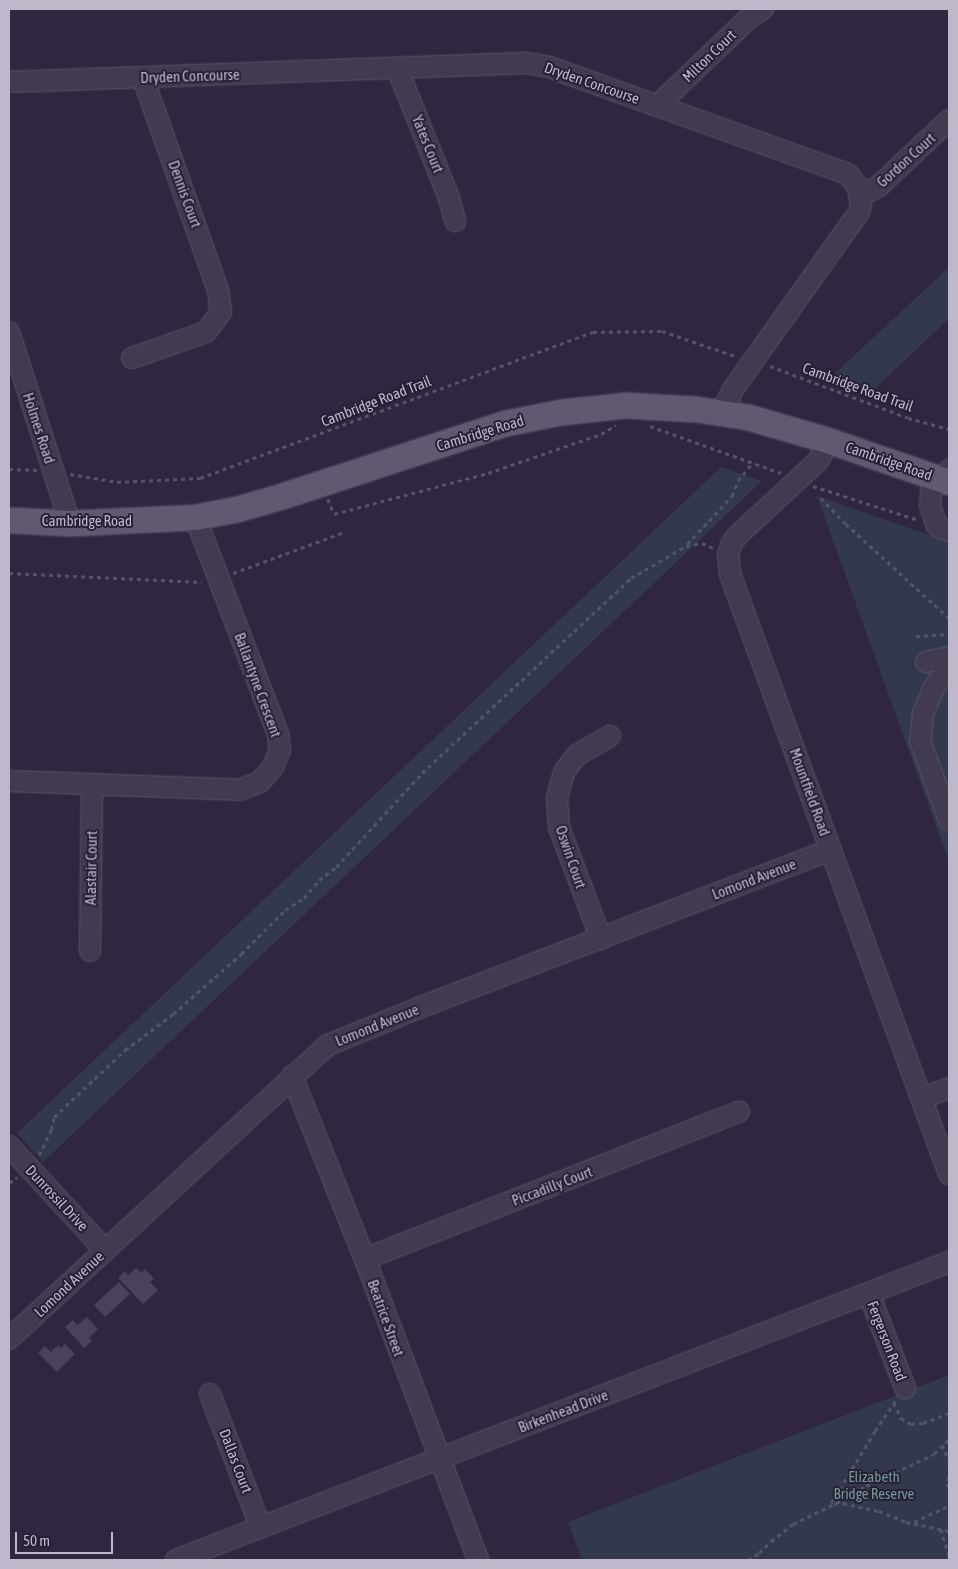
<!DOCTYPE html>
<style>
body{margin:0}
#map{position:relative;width:958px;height:1569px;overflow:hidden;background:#30263f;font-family:"Asap Condensed",sans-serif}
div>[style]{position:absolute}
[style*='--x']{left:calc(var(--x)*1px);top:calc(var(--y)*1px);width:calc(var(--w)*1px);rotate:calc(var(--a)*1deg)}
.green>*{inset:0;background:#32394c}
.building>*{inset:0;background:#4b415d}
.path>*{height:2.5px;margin-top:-1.25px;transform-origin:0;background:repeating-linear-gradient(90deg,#535468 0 4px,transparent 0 8px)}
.roads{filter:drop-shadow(0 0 1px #5d556a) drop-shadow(0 0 1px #5d556a)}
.minor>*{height:20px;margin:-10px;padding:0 10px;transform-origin:10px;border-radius:10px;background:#423a4f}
.major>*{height:25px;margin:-12.5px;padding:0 12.5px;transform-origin:12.5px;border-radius:12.5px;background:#61596f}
span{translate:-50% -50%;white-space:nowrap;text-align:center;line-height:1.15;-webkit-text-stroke:4px #271f34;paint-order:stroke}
.street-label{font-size:15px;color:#bfb7ca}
.park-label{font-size:15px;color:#6f9899}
.frame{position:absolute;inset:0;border:10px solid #bfb7ca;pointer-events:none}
.scale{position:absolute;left:15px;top:1532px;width:98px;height:22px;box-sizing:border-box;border:2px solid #bfb7ca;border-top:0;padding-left:6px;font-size:15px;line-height:18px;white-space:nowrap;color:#bfb7ca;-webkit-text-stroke:4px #271f34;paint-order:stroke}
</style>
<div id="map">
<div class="green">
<div style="clip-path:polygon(949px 267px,949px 319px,870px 393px,829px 379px)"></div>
<div style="clip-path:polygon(721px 467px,762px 481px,43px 1162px,17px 1133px)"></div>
<div style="clip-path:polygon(817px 496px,949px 542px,949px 862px)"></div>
<div style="clip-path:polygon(949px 1375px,949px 1560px,582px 1560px,568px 1522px)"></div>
</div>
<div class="building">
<div style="clip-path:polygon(136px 1268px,141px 1273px,145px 1269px,154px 1279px,150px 1282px,158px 1290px,143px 1304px,118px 1278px,125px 1271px,128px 1275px)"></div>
<div style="clip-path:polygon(119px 1282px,130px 1294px,105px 1317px,94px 1305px)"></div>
<div style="clip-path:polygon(87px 1317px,98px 1329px,89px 1338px,92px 1341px,84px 1348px,65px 1327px,73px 1320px,77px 1325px)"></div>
<div style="clip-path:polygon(65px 1344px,75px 1354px,57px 1372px,38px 1353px,45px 1346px,51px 1352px,58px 1345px,61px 1348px)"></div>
</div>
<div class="path">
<div style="--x:770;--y:366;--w:147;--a:20.6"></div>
<div style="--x:908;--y:418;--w:42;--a:15"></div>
<div style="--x:650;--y:426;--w:139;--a:19.7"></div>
<div style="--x:9;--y:469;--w:28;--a:2"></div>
<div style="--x:70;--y:474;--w:48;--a:9.7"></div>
<div style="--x:117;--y:482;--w:83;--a:-2.8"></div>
<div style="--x:200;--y:478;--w:419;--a:-20.4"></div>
<div style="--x:593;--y:332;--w:69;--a:-0.8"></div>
<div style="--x:662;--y:331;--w:80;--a:18.9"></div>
<div style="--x:813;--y:486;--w:110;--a:17.9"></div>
<div style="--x:821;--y:498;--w:36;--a:46"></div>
<div style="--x:846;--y:524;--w:139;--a:42.4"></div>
<div style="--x:328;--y:499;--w:16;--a:68"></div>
<div style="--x:334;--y:514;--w:159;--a:-14.9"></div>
<div style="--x:488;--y:473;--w:120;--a:-19"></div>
<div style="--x:601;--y:434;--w:17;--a:-31"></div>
<div style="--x:687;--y:544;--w:66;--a:-46.8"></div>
<div style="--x:732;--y:496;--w:16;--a:-68"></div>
<div style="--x:738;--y:481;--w:23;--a:-52"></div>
<div style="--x:9;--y:573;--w:193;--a:2.7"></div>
<div style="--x:233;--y:573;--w:116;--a:-20.2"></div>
<div style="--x:916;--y:636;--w:33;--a:-3"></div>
<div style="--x:39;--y:1155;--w:28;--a:-64"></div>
<div style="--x:51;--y:1130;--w:13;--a:-77"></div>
<div style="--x:54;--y:1117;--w:98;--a:-43.3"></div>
<div style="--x:125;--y:1050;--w:60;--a:-36.9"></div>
<div style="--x:173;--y:1014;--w:91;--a:-41.4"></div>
<div style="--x:241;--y:954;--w:62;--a:-45"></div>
<div style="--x:285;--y:910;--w:22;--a:-32"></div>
<div style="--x:304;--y:898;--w:23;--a:-50"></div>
<div style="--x:319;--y:880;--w:21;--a:-37"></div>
<div style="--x:336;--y:867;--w:127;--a:-47.5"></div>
<div style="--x:422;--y:773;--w:286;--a:-43"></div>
<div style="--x:631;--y:578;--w:64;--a:-30.2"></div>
<div style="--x:686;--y:546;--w:16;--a:-11"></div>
<div style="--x:702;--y:543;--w:12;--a:24"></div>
<div style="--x:9;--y:1183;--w:10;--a:-37"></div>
<div style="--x:894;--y:1403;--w:17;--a:65"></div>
<div style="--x:901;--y:1418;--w:12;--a:31"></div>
<div style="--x:911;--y:1424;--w:12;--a:-5"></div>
<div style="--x:923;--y:1423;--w:28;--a:-21"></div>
<div style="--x:942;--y:1445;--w:17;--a:65"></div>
<div style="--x:949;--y:1477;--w:7;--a:106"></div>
<div style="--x:947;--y:1484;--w:4;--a:63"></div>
<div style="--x:831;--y:1503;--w:84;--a:-58.6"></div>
<div style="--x:875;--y:1431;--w:37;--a:-56"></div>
<div style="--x:834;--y:1504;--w:9;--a:-6"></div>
<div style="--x:843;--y:1503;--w:37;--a:13"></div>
<div style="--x:879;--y:1511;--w:29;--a:22"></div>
<div style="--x:906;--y:1522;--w:44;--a:11.8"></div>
<div style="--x:914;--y:1522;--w:38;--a:-25"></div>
<div style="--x:941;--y:1529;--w:28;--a:73"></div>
<div style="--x:748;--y:1560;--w:13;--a:-32"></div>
<div style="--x:759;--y:1553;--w:17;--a:-45"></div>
<div style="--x:771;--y:1541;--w:28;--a:-38"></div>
<div style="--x:793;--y:1524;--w:60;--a:-25.7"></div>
<div style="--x:847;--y:1498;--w:22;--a:-32"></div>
<div style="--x:866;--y:1486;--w:75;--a:-25.2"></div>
<div style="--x:934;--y:1454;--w:21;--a:-45"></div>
</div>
<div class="roads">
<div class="minor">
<div style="--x:397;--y:68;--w:140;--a:68.2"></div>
<div style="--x:449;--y:198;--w:24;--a:75"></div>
<div style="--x:9;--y:82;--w:518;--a:-2.1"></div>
<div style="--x:527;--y:63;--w:22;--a:10"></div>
<div style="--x:549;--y:67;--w:309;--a:19.7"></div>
<div style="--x:840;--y:171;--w:10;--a:24"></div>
<div style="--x:849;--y:175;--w:15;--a:53"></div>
<div style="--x:858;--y:187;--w:18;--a:81"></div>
<div style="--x:861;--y:205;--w:7;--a:106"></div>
<div style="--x:859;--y:212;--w:216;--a:125.4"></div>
<div style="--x:734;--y:388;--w:17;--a:118"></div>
<div style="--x:726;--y:403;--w:10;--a:101"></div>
<div style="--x:657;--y:106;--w:127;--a:-43.7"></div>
<div style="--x:749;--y:18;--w:17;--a:-33"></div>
<div style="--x:861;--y:196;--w:21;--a:-29"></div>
<div style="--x:879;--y:186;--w:96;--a:-43.3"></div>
<div style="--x:9;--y:332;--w:201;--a:72.3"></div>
<div style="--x:132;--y:358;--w:78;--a:-19.4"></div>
<div style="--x:206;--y:332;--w:25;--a:-53"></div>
<div style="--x:221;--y:312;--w:22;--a:-98"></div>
<div style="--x:218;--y:290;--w:225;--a:-109.5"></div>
<div style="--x:830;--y:441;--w:23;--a:121"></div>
<div style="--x:818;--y:461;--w:110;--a:137.2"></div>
<div style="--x:737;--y:536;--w:11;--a:124"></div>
<div style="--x:731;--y:545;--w:10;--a:107"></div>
<div style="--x:728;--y:555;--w:19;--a:84"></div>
<div style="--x:730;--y:574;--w:639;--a:69.95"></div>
<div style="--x:949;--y:470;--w:28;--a:129"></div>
<div style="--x:931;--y:492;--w:14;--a:94"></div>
<div style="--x:930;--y:506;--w:21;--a:71"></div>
<div style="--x:937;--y:526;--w:13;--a:23"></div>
<div style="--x:926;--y:662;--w:24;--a:-12"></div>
<div style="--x:949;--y:664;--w:31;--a:122"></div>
<div style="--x:933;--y:690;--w:26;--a:113"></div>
<div style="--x:923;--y:714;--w:27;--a:96"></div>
<div style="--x:920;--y:741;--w:84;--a:69.8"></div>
<div style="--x:9;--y:781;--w:230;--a:2.2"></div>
<div style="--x:239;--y:790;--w:22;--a:-21"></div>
<div style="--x:260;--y:782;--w:20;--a:-49"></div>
<div style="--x:273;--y:767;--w:18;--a:-68"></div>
<div style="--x:280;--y:750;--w:16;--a:-97"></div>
<div style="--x:278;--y:734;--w:232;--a:-110.9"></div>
<div style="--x:601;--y:939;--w:120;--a:-110.6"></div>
<div style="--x:559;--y:827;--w:29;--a:-94"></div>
<div style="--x:557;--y:798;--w:27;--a:-75"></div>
<div style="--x:564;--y:772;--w:21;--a:-53"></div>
<div style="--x:577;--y:755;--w:38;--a:-30"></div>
<div style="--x:90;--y:951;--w:165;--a:-89.3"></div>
<div style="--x:292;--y:1076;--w:197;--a:68.3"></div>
<div style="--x:365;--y:1259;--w:322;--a:69.4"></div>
<div style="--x:923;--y:1098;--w:28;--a:-21"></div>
<div style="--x:9;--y:1146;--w:142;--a:47.3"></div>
<div style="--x:365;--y:1259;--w:402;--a:-21.5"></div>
<div style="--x:869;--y:1294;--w:101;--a:69"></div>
<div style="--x:9;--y:1339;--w:432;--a:-42.7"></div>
<div style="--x:326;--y:1046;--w:103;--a:-22.3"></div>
<div style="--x:421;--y:1007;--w:439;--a:-21"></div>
<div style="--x:210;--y:1394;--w:143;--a:69.2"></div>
<div style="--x:176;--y:1560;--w:828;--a:-21.08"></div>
</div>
<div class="major">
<div style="--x:9;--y:520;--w:61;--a:2.8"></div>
<div style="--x:70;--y:523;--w:125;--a:-2.7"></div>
<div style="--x:195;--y:517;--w:43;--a:-10.8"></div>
<div style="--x:237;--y:509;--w:47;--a:-16.1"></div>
<div style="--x:282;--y:496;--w:236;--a:-18.1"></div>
<div style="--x:506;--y:423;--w:56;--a:-11.3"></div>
<div style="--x:561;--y:412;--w:64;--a:-6.2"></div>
<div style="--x:625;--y:405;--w:71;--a:3.2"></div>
<div style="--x:696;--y:409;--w:53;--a:8.7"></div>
<div style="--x:748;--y:417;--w:85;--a:16.3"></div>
<div style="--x:830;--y:441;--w:126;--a:19"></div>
</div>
</div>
<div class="street-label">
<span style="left:709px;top:56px;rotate:-44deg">Milton Court</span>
<span style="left:190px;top:76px;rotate:-2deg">Dryden Concourse</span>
<span style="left:592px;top:83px;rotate:19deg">Dryden Concourse</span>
<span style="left:428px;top:144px;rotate:68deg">Yates Court</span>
<span style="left:906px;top:160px;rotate:-42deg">Gordon Court</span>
<span style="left:185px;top:194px;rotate:70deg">Dennis Court</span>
<span style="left:858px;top:387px;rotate:20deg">Cambridge Road Trail</span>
<span style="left:376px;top:401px;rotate:-21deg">Cambridge Road Trail</span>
<span style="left:39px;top:428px;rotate:72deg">Holmes Road</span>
<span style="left:480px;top:433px;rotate:-17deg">Cambridge Road</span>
<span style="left:889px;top:461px;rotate:19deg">Cambridge Road</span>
<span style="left:87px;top:521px">Cambridge Road</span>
<span style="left:258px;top:685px;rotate:70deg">Ballantyne Crescent</span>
<span style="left:810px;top:792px;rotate:70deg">Mountfield Road</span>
<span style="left:571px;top:857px;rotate:71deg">Oswin Court</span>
<span style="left:91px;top:868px;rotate:-89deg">Alastair Court</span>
<span style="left:754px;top:879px;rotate:-21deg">Lomond Avenue</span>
<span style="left:377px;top:1025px;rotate:-22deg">Lomond Avenue</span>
<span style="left:552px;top:1186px;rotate:-21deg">Piccadilly Court</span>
<span style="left:57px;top:1198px;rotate:47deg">Dunrossil Drive</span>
<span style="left:69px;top:1284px;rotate:-43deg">Lomond Avenue</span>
<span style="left:386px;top:1318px;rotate:70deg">Beatrice Street</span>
<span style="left:887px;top:1341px;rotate:69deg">Fergerson Road</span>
<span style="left:563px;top:1411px;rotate:-21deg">Birkenhead Drive</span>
<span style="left:236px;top:1461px;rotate:69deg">Dallas Court</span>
</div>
<div class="park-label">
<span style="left:874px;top:1485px">Elizabeth<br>Bridge Reserve</span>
</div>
<div class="frame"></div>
<div class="scale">50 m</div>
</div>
